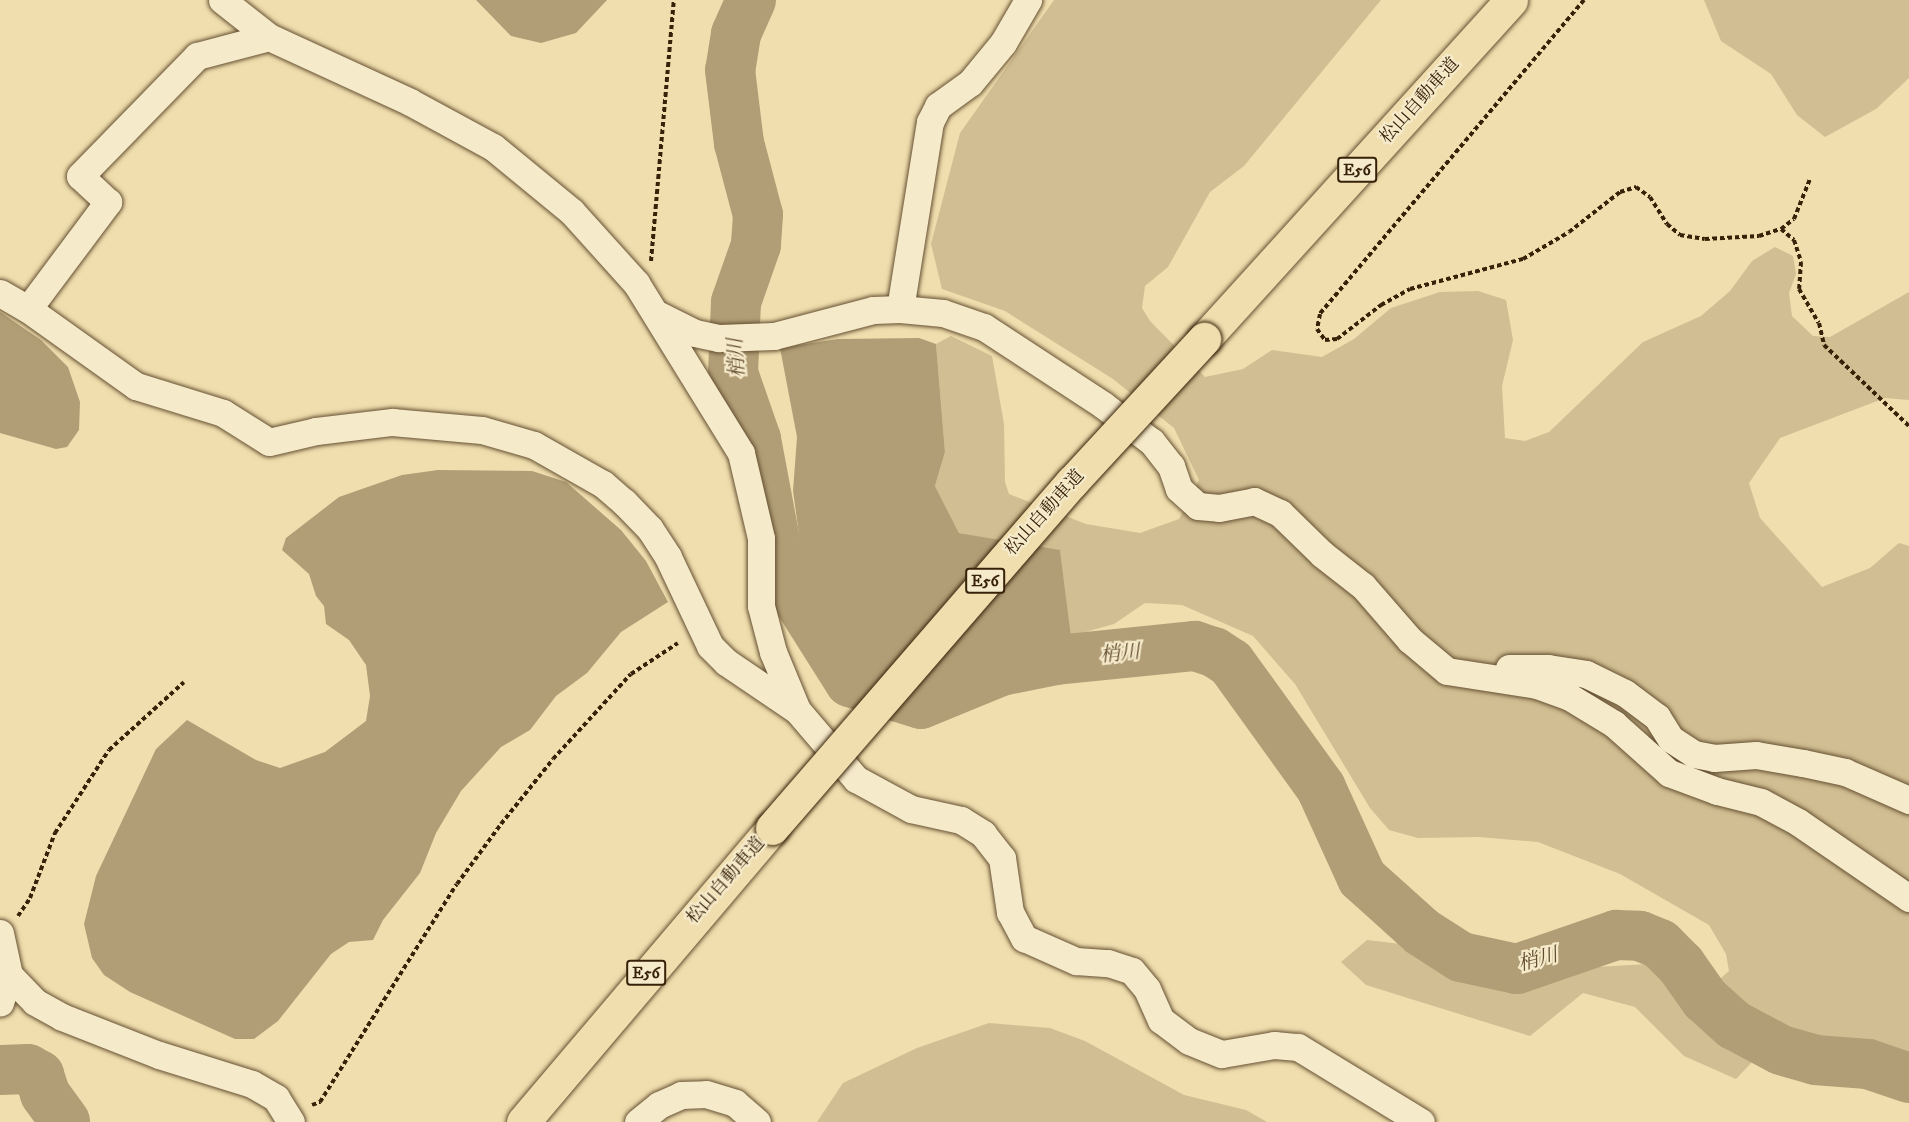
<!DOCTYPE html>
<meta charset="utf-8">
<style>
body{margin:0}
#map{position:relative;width:1909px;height:1122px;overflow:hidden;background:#f0deae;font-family:"IM FELL DW Pica","Noto Serif JP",serif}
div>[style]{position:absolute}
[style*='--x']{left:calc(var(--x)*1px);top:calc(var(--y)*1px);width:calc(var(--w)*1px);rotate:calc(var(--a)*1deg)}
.green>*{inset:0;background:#d1be92}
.water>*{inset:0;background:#b19e76}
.river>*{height:50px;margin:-25px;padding:0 25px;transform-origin:25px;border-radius:25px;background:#b19e76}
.path>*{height:4px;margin-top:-2px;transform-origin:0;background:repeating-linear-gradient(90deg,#372108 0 4.5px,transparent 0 7.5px)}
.roads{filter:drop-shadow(0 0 2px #655032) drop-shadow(0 0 2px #655032)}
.minor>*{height:27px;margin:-13.5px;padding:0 13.5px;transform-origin:13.5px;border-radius:13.5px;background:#f5eaca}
.motorway>*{height:33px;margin:-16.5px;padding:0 16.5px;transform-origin:16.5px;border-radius:16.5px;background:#f0deae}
.bridges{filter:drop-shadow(0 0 2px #372108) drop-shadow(0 0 2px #372108)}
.motorway-bridge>*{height:33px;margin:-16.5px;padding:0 16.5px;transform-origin:16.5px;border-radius:16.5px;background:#f0deae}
span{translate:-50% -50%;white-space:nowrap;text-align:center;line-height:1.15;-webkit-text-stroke:4.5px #f5eaca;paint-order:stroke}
.shield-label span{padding:2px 4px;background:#f5eaca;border:2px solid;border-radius:4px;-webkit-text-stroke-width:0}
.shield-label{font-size:16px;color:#372108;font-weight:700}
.street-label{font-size:18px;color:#372108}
.water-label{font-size:20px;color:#624d2e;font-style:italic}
</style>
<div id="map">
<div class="green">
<div style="clip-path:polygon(1054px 0,1381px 0,1244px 166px,1210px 192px,1168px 267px,1145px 286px,1142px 308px,1150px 321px,1205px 377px,1243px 369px,1272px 350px,1322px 357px,1354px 339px,1391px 308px,1440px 292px,1478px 291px,1506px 300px,1513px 340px,1502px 386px,1505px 438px,1525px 441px,1549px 432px,1643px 342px,1701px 316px,1730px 291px,1752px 261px,1775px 247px,1793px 256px,1796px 274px,1789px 293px,1792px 316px,1813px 336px,1830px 337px,1909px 292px,1909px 400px,1885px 398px,1780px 438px,1749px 483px,1760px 518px,1822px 587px,1870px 568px,1899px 543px,1909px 546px,1909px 1093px,1847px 1069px,1800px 1040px,1770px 1043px,1736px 1079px,1684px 1056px,1635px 1007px,1583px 993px,1530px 1036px,1366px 985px,1341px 962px,1367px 940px,1401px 944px,1468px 970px,1491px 984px,1514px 984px,1558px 969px,1649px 964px,1680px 984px,1698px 989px,1714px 984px,1729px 971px,1726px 954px,1709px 925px,1620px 874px,1538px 842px,1479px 837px,1418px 838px,1389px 830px,1370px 808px,1295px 684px,1253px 636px,1182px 605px,1145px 603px,1114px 624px,1071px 636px,1060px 551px,959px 533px,935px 486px,945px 452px,936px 344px,951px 336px,992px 356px,1004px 424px,1005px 482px,1009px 494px,1086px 524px,1140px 533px,1179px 519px,1199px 480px,1174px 428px,1113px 379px,1005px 311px,942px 289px,931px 244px,960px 133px)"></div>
<div style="clip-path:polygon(1704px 0,1909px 0,1909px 78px,1876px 109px,1825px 137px,1797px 115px,1771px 74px,1721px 41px)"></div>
<div style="clip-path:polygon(989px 1023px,1050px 1028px,1085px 1041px,1184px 1095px,1246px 1110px,1267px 1122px,817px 1122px,843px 1083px,917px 1048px)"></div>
</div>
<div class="water">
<div style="clip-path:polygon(476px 0,607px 0,576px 33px,541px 43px,511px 36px)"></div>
<div style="clip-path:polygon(0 312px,41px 340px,68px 367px,80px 402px,79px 430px,67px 447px,56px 449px,0 433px)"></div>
<div style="clip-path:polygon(919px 338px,936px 344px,945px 452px,935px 486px,959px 533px,1060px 550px,1071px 636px,991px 656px,935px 679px,871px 671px,820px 604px,803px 563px,793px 491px,797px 437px,780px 348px,838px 339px)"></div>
<div style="clip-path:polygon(438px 470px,532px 471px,566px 482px,621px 530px,646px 561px,668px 602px,621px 632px,587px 673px,556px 696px,530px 730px,501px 747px,461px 791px,436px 833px,420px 873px,383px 920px,373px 940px,349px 942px,331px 954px,278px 1021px,254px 1039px,235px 1039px,130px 992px,104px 975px,92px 958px,84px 924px,96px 876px,156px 749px,187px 720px,256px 760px,280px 768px,325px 752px,366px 721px,370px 696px,366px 665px,349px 640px,326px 624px,324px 606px,316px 596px,309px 574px,282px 550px,286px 538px,339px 497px,402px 475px)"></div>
</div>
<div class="river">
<div style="--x:751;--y:0;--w:37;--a:114"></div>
<div style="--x:736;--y:34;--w:36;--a:99"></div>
<div style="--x:730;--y:70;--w:74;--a:83"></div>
<div style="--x:739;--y:143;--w:74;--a:75.2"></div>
<div style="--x:758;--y:215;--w:30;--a:94"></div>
<div style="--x:756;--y:245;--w:60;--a:109.3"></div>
<div style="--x:736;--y:302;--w:71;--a:92.4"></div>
<div style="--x:733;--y:373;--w:70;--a:70.8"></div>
<div style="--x:756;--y:439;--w:136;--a:79.4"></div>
<div style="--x:781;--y:573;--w:129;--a:57.7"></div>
<div style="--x:850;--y:682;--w:74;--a:17.2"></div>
<div style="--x:921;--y:704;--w:87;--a:-22.4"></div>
<div style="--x:1001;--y:671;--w:56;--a:-11.3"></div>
<div style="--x:1056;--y:660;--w:140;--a:-5.8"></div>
<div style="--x:1195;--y:646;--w:20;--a:18"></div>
<div style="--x:1214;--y:652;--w:20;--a:33"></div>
<div style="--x:1231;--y:663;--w:154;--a:54.2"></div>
<div style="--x:1321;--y:788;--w:99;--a:65.5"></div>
<div style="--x:1362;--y:878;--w:81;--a:42"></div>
<div style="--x:1422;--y:932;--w:46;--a:32.7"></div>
<div style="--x:1461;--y:957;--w:57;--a:12.1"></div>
<div style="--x:1517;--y:969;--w:105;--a:-19"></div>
<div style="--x:1616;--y:935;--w:24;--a:2"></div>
<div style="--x:1640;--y:936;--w:22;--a:22"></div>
<div style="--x:1660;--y:944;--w:30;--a:45"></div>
<div style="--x:1681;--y:965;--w:42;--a:54.8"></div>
<div style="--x:1705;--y:999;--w:39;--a:42"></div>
<div style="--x:1734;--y:1025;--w:53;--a:28"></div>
<div style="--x:1781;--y:1050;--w:35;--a:16"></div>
<div style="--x:1815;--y:1060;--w:53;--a:4.3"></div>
<div style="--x:1868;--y:1064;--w:43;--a:18.9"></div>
<div style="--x:0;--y:1070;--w:28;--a:-2"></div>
<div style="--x:28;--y:1069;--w:13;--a:29"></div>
<div style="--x:39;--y:1075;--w:20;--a:72"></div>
<div style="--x:45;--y:1094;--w:34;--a:54"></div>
</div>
<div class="path">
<div style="--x:1584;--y:0;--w:410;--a:130.1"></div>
<div style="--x:1320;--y:314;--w:15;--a:101"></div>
<div style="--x:1317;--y:329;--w:14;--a:54"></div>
<div style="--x:1325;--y:340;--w:12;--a:-5"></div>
<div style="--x:1337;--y:339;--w:56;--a:-37.7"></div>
<div style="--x:1381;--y:305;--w:33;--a:-29"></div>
<div style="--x:1410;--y:289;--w:117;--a:-14.9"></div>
<div style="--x:1523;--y:259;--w:53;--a:-30.4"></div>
<div style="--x:1569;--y:232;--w:65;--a:-38.1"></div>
<div style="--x:1620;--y:192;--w:17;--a:-17"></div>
<div style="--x:1636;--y:187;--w:17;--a:36"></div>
<div style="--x:1650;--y:197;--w:32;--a:58"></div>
<div style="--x:1667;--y:224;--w:17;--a:40"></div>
<div style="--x:1680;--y:235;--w:25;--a:9"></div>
<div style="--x:1705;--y:239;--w:54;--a:-3.2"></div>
<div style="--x:1759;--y:236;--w:23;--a:-18"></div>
<div style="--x:1781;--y:229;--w:16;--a:-38"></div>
<div style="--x:1794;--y:219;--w:43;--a:-68.2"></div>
<div style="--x:1781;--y:229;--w:17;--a:40"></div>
<div style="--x:1794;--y:240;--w:23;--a:72"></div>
<div style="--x:1801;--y:262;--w:27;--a:94"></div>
<div style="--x:1799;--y:289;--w:39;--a:60"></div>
<div style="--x:1819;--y:323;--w:23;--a:77"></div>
<div style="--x:1824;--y:345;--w:117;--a:43.6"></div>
<div style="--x:651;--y:261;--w:262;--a:-85"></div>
<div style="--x:18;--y:916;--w:22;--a:-56"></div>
<div style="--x:30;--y:898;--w:70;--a:-69"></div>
<div style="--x:55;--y:833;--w:99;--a:-57"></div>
<div style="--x:109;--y:750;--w:101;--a:-42.2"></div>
<div style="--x:312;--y:1105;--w:9;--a:-21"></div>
<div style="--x:320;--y:1102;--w:257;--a:-57.9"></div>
<div style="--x:457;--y:884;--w:74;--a:-53.7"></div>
<div style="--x:501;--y:824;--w:83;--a:-51.3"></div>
<div style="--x:553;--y:759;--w:115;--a:-47.5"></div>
<div style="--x:631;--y:674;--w:56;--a:-33.4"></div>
</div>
<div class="roads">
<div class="minor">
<div style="--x:222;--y:0;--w:60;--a:38.2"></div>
<div style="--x:269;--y:37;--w:155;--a:24.7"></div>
<div style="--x:410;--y:102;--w:94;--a:28.5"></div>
<div style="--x:493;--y:147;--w:102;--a:39.4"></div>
<div style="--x:572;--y:212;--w:96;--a:48"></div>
<div style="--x:636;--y:283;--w:200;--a:58.3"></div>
<div style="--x:741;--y:453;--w:87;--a:76.8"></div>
<div style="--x:761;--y:538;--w:68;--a:90"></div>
<div style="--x:761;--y:606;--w:48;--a:75.4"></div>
<div style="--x:773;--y:652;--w:63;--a:67.5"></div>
<div style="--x:797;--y:710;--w:91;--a:49.5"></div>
<div style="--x:856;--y:779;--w:63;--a:28.6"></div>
<div style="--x:911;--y:809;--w:51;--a:12.4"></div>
<div style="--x:961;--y:820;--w:26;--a:32"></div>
<div style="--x:983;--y:834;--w:31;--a:52"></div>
<div style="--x:1002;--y:858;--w:55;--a:81.6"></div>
<div style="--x:1010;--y:912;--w:30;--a:62"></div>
<div style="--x:1024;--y:938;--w:57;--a:23.9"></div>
<div style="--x:1076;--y:961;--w:32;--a:4"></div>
<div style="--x:1108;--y:963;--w:25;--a:18"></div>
<div style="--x:1132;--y:971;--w:23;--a:50"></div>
<div style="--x:1147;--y:989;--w:34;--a:66"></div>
<div style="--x:1161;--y:1020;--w:35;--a:37"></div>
<div style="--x:1189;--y:1041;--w:35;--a:22"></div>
<div style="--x:1222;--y:1054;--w:53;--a:-9.8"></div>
<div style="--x:1274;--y:1045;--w:24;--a:5"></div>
<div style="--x:1298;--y:1047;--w:144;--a:31.4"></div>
<div style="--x:0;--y:293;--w:32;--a:30"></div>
<div style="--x:28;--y:309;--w:134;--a:-53.2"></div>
<div style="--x:108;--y:202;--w:38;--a:-137"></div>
<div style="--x:80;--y:176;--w:168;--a:-45.7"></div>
<div style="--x:197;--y:56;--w:74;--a:-14.8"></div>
<div style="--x:28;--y:309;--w:133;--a:35.5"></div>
<div style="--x:136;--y:386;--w:91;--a:17.2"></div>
<div style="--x:223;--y:413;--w:54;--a:32.2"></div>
<div style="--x:269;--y:442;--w:48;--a:-13.2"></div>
<div style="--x:316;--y:431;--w:77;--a:-6.8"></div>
<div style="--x:392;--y:422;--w:90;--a:5.1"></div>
<div style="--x:482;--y:430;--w:54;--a:16.1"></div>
<div style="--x:534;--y:445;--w:79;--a:29.5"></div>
<div style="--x:603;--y:484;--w:28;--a:41"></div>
<div style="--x:624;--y:502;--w:37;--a:46"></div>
<div style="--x:650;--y:529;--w:33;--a:57"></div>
<div style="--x:668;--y:557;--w:98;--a:64.7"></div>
<div style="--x:710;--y:646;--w:23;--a:45"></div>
<div style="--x:726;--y:662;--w:86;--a:34.1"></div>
<div style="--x:900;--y:309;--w:189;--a:-80.9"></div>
<div style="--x:930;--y:122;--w:18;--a:-63"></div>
<div style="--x:938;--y:106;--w:39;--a:-36"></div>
<div style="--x:970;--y:83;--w:52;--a:-50.5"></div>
<div style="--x:1003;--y:43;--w:50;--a:-59.8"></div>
<div style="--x:657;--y:314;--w:42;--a:26.6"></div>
<div style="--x:695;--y:333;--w:25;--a:12"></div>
<div style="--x:719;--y:338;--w:55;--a:-2.1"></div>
<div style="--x:774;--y:336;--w:102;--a:-14.7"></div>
<div style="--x:873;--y:310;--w:27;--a:-2"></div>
<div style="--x:900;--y:309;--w:43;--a:5.3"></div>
<div style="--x:943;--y:313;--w:43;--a:18.9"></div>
<div style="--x:984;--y:327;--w:142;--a:33.2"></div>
<div style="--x:1103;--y:405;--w:61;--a:37.1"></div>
<div style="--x:1152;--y:442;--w:31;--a:52"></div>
<div style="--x:1171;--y:466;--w:24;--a:71"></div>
<div style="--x:1179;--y:489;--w:25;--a:42"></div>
<div style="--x:1198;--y:506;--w:21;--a:5"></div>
<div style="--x:1219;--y:508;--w:36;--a:-11"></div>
<div style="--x:1254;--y:501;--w:29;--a:25"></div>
<div style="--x:1280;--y:513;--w:59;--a:44.3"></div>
<div style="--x:1322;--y:554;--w:52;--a:38"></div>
<div style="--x:1363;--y:586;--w:72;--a:49"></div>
<div style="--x:1410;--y:640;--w:48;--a:40"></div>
<div style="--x:1447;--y:671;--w:91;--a:8.8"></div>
<div style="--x:1537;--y:685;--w:33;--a:20"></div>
<div style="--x:1568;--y:696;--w:54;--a:31.3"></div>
<div style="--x:1614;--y:724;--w:74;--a:41.7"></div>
<div style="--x:1669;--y:773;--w:51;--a:20.6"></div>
<div style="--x:1717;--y:791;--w:45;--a:14"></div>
<div style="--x:1761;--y:802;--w:42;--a:28.4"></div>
<div style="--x:1798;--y:822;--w:135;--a:34.4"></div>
<div style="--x:1509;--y:668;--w:39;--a:0"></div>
<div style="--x:1548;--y:668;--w:38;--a:9"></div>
<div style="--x:1586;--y:674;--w:43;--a:26"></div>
<div style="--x:1625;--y:693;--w:40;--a:37"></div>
<div style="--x:1657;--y:717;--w:26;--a:58"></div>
<div style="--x:1671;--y:739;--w:27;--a:33"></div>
<div style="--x:1694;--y:754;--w:20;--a:11"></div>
<div style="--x:1714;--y:758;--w:42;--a:-4.1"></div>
<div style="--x:1756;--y:755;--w:48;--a:9.7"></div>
<div style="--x:1803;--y:763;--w:43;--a:12.1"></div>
<div style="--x:1845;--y:772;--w:70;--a:23.6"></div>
<div style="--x:0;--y:933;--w:43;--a:77.9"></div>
<div style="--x:9;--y:975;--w:29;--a:108"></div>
<div style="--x:9;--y:975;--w:37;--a:46"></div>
<div style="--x:35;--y:1002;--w:31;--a:29"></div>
<div style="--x:62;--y:1017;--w:104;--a:21.4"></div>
<div style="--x:159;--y:1055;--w:97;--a:17.3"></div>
<div style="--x:252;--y:1084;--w:28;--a:30"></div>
<div style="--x:276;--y:1098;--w:28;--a:58"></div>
<div style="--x:638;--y:1122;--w:27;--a:-39"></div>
<div style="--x:659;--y:1105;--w:24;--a:-24"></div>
<div style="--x:681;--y:1095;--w:25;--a:-2"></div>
<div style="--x:706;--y:1094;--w:30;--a:17"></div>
<div style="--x:735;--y:1103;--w:29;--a:41"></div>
</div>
<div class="motorway">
<div style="--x:1204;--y:339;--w:457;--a:-47.8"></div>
<div style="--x:523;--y:1122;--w:385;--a:-49.7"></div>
</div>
</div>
<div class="bridges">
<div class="motorway-bridge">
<div style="--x:772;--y:828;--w:458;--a:-49.1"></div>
<div style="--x:1072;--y:482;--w:195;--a:-47.3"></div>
</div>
</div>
<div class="shield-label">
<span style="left:1357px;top:170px">E56</span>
<span style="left:985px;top:581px">E56</span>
<span style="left:646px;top:973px">E56</span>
</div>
<div class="street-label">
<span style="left:1420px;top:101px;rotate:-48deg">松山自動車道</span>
<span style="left:1045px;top:513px;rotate:-48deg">松山自動車道</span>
<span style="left:726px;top:881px;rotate:-49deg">松山自動車道</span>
</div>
<div class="water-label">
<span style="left:737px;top:358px;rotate:-94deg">梢川</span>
<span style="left:1120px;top:654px;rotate:-6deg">梢川</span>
<span style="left:1538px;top:960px;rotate:-15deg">梢川</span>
</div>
</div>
